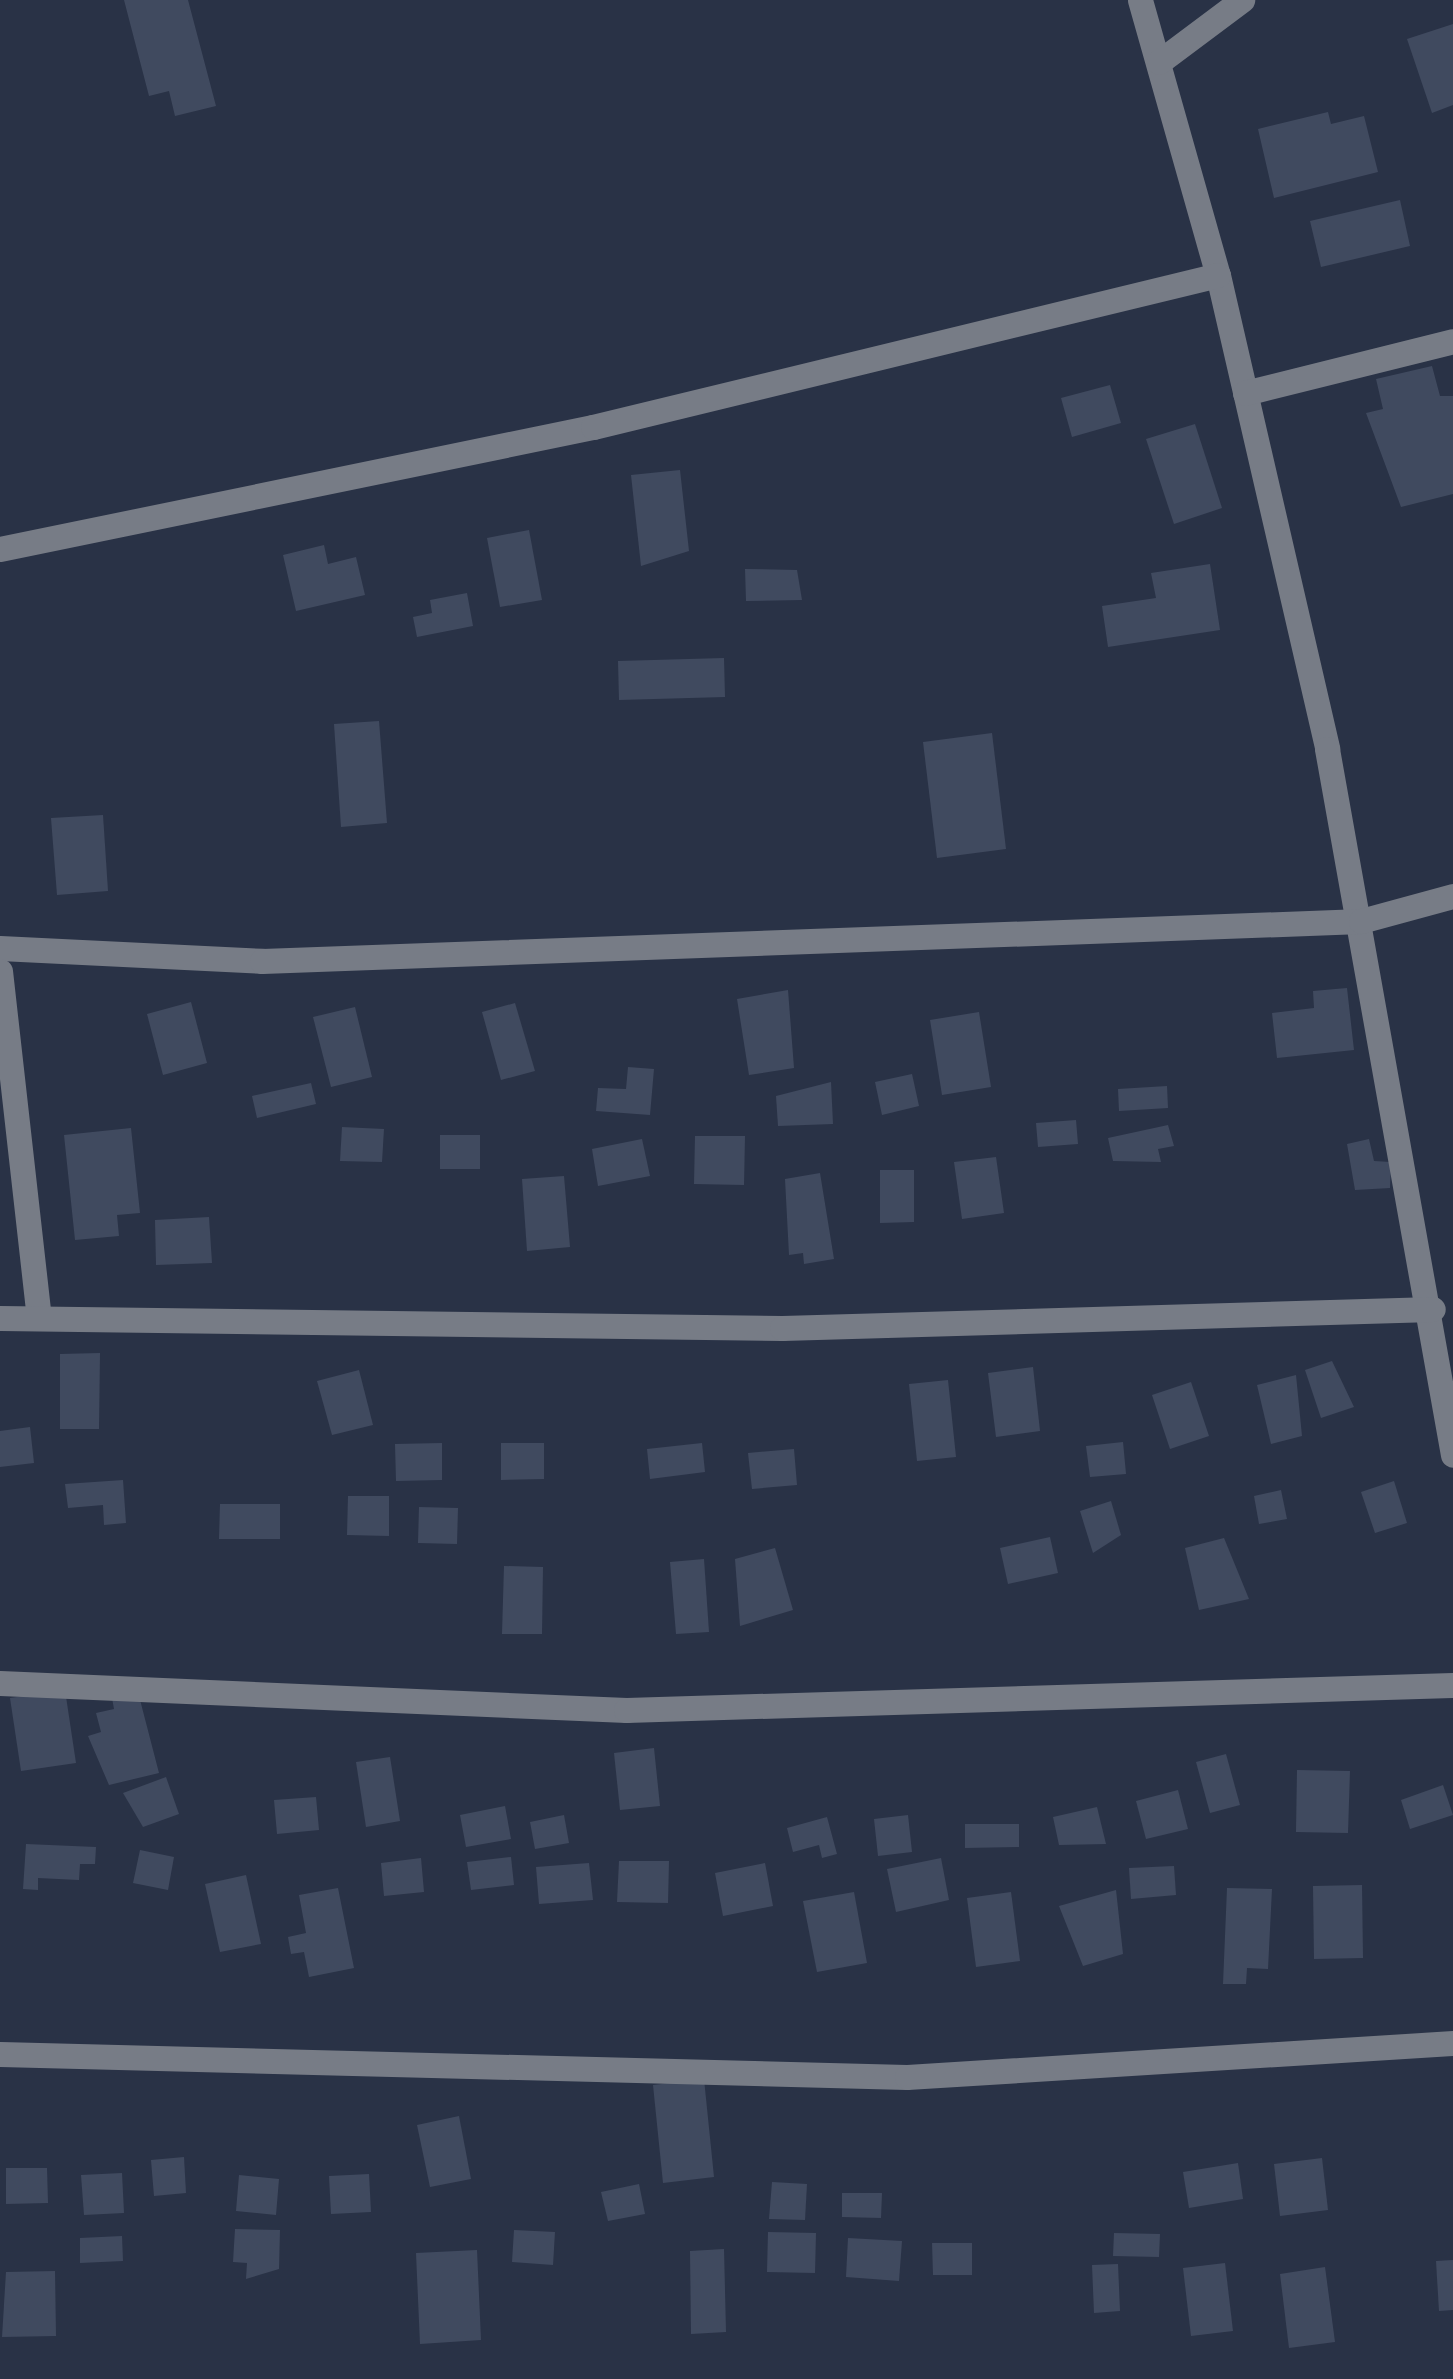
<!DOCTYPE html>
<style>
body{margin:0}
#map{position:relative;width:1453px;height:2379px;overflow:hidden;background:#293246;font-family:Mulish,sans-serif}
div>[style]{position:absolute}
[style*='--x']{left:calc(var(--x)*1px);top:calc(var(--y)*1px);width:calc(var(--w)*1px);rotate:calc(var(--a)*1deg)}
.building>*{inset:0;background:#404a5f}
.minor>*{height:25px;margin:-12.5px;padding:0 12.5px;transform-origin:12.5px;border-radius:12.5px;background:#777c86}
span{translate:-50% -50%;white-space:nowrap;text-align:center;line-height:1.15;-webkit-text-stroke:9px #161a23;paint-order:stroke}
</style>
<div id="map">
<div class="building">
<div style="clip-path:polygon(124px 0,188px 0,216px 106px,175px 116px,169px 91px,149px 96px)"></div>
<div style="clip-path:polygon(1453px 24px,1453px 105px,1432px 113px,1407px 39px)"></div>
<div style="clip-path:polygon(1328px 112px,1331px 124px,1364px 116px,1378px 172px,1274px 198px,1258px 129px)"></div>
<div style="clip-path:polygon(1400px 200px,1410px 246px,1321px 267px,1310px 221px)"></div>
<div style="clip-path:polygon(1432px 366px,1440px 396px,1453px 396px,1453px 494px,1401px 507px,1366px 413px,1383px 409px,1376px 379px)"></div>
<div style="clip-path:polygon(1110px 385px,1121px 423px,1072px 437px,1061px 398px)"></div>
<div style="clip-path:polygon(1195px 424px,1222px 508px,1174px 524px,1146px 439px)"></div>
<div style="clip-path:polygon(680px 470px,689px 551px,641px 566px,631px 475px)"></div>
<div style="clip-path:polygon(529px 530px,542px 600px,500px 607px,487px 538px)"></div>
<div style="clip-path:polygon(324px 545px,328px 564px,356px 557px,365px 595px,296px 611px,283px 555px)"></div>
<div style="clip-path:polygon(1210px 564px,1220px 630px,1108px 647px,1102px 606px,1156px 598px,1151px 573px)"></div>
<div style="clip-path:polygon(745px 569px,797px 570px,802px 600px,746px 601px)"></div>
<div style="clip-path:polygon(467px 593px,473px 626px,417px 637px,413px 617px,432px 613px,430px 600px)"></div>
<div style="clip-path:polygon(724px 658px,725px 697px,619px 700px,618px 661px)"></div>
<div style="clip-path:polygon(379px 721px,387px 823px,341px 827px,334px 724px)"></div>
<div style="clip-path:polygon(992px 733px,1006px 849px,937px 858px,923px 742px)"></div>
<div style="clip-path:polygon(103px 815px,108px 891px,57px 895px,51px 818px)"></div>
<div style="clip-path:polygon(1347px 988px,1354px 1050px,1277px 1058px,1272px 1013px,1314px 1008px,1313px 991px)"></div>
<div style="clip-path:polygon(788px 990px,794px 1068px,749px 1075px,737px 999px)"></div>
<div style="clip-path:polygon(191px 1002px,207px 1063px,163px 1075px,147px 1014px)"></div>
<div style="clip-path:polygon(515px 1003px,535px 1071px,501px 1080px,482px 1012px)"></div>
<div style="clip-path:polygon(355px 1007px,372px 1077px,331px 1087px,313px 1017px)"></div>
<div style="clip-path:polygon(979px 1012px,991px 1087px,942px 1095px,930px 1020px)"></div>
<div style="clip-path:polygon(628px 1067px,654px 1069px,650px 1115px,596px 1111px,598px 1088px,626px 1089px)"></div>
<div style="clip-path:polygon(912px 1074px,919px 1106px,882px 1115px,875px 1082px)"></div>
<div style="clip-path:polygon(831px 1082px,833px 1124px,778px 1126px,776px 1096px)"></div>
<div style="clip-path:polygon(311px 1083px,316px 1104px,257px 1118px,252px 1096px)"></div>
<div style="clip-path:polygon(1167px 1086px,1168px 1108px,1119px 1111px,1118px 1089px)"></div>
<div style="clip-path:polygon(1076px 1120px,1078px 1144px,1038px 1147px,1036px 1123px)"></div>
<div style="clip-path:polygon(1168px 1125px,1174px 1146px,1158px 1149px,1161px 1162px,1113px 1161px,1108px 1138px)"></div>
<div style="clip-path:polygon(342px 1127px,384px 1129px,382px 1162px,340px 1161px)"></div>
<div style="clip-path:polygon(131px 1128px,140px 1213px,117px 1215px,119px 1236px,75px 1240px,64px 1135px)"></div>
<div style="clip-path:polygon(440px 1135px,480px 1135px,480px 1169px,440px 1169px)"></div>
<div style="clip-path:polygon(695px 1136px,745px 1136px,744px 1185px,694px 1184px)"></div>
<div style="clip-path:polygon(642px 1139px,650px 1176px,598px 1186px,592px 1149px)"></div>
<div style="clip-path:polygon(1369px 1139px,1374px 1161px,1391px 1162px,1390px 1188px,1355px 1190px,1347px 1144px)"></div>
<div style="clip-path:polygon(996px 1157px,1004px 1213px,962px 1219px,954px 1162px)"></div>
<div style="clip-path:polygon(880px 1170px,914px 1170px,914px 1222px,880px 1223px)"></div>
<div style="clip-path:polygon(820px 1173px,834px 1259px,804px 1264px,803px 1253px,789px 1255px,785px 1179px)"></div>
<div style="clip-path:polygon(564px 1176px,570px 1247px,527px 1251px,522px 1179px)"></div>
<div style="clip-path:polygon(209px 1217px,212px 1263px,156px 1265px,155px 1220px)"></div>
<div style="clip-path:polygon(100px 1353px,99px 1429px,60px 1429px,60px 1354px)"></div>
<div style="clip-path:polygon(1332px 1361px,1354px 1407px,1321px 1418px,1305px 1370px)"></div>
<div style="clip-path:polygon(1033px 1367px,1040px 1431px,996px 1437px,988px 1373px)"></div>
<div style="clip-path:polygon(359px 1370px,373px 1425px,332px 1435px,317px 1381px)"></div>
<div style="clip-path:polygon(1296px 1375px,1302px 1436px,1271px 1444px,1257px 1385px)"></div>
<div style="clip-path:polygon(948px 1380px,956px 1457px,917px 1461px,909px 1384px)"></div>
<div style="clip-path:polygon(1191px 1382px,1209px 1436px,1170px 1449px,1152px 1395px)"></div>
<div style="clip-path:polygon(30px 1427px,34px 1463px,0 1467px,0 1431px)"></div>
<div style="clip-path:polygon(1123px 1442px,1126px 1474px,1090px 1477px,1086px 1446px)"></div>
<div style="clip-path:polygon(442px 1443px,442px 1480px,396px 1481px,395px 1444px)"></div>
<div style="clip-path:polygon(501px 1443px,544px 1443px,544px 1479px,501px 1480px)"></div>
<div style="clip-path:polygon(702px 1443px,705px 1472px,650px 1479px,647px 1449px)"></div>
<div style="clip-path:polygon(794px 1449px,797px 1485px,752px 1489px,748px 1453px)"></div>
<div style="clip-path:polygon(123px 1480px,126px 1523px,104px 1525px,103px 1505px,68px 1508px,65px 1484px)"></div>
<div style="clip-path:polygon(1394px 1481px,1407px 1523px,1375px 1533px,1361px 1492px)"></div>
<div style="clip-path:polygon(1281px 1490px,1287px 1519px,1259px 1524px,1254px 1496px)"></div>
<div style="clip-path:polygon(348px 1496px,389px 1496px,389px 1536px,347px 1535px)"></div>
<div style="clip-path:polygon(1111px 1501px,1121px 1535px,1093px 1553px,1080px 1511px)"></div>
<div style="clip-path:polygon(220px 1504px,280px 1504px,280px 1539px,219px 1539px)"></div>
<div style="clip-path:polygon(419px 1507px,458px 1508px,457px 1544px,418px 1543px)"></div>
<div style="clip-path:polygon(1050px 1537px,1058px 1573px,1008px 1584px,1000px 1548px)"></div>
<div style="clip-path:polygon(1224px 1538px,1249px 1599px,1199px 1610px,1185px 1548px)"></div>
<div style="clip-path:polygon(775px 1548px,793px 1610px,740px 1626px,735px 1559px)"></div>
<div style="clip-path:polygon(704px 1559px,709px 1632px,676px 1634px,670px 1562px)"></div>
<div style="clip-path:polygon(504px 1566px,543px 1567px,542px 1634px,502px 1634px)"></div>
<div style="clip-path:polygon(65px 1690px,76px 1763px,21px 1771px,10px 1698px)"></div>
<div style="clip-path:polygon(138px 1692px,159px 1773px,109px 1785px,88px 1736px,101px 1732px,96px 1713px,114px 1709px,112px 1698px)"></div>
<div style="clip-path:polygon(654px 1748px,660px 1806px,620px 1810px,614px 1753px)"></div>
<div style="clip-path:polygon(1226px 1754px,1240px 1805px,1210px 1813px,1196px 1762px)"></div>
<div style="clip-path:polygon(390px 1757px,400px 1821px,366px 1827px,356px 1762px)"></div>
<div style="clip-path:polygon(1297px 1770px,1350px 1771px,1348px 1833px,1296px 1832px)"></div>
<div style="clip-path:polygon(166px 1777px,179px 1814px,143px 1827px,123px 1793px)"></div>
<div style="clip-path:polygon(1443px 1785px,1453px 1815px,1410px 1829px,1401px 1800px)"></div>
<div style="clip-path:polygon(1178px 1790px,1188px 1829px,1146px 1839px,1136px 1801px)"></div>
<div style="clip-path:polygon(316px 1797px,319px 1830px,277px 1834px,274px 1800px)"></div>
<div style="clip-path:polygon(505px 1806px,511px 1839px,466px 1847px,460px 1815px)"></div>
<div style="clip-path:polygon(1097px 1807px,1106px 1844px,1059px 1845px,1053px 1817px)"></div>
<div style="clip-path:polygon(564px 1815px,569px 1843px,535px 1849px,530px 1822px)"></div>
<div style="clip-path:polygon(908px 1815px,912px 1852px,878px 1856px,874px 1819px)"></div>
<div style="clip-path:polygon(827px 1817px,837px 1854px,822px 1858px,819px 1845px,793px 1852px,787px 1828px)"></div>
<div style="clip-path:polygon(965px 1824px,1019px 1824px,1019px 1847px,965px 1848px)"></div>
<div style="clip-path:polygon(26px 1844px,96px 1847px,95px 1864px,80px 1864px,79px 1880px,38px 1878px,38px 1890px,23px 1889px)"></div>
<div style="clip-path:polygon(140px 1850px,174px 1857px,168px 1890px,133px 1883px)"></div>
<div style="clip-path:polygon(511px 1857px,514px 1885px,471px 1890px,467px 1862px)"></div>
<div style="clip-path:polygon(421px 1858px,424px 1892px,384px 1896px,381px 1863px)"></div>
<div style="clip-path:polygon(941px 1858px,949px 1900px,896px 1912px,887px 1869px)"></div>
<div style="clip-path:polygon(619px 1861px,669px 1861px,668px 1903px,617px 1902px)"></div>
<div style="clip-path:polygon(589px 1863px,593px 1900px,539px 1904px,536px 1867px)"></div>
<div style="clip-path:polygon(765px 1863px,773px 1906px,723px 1916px,715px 1873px)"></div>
<div style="clip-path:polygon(1174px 1866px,1176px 1895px,1131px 1899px,1129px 1868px)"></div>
<div style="clip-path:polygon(246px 1875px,261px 1944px,220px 1952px,205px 1884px)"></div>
<div style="clip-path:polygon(1362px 1885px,1363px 1958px,1314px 1959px,1313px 1886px)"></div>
<div style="clip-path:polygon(338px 1888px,354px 1968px,309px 1977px,304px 1952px,291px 1954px,288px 1937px,306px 1933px,299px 1895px)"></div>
<div style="clip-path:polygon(1227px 1888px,1272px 1889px,1268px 1969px,1247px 1968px,1246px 1984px,1223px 1984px)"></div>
<div style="clip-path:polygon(1116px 1890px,1123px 1954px,1083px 1966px,1059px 1906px)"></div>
<div style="clip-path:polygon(854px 1892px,867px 1963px,817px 1972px,803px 1901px)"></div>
<div style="clip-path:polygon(1011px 1892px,1020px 1961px,976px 1967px,967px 1898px)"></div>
<div style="clip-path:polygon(704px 2079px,714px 2177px,663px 2183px,653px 2085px)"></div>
<div style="clip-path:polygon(459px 2116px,471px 2179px,430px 2187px,417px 2125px)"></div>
<div style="clip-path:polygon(184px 2157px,186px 2193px,154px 2196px,151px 2160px)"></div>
<div style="clip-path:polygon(1322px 2158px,1328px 2210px,1280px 2216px,1274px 2164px)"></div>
<div style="clip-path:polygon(1238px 2163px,1243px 2199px,1189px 2208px,1183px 2172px)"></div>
<div style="clip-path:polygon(6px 2168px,47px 2168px,48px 2203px,6px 2204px)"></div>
<div style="clip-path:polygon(122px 2173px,124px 2213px,84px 2215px,81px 2175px)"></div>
<div style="clip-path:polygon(369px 2174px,371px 2212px,331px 2214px,329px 2176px)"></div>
<div style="clip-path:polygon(239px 2175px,279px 2179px,276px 2215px,236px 2211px)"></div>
<div style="clip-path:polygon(772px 2182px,807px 2184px,805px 2220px,769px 2219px)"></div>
<div style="clip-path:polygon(639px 2184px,645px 2214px,608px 2221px,601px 2192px)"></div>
<div style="clip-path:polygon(842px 2193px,882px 2193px,881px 2218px,842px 2217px)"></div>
<div style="clip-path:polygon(235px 2229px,280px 2230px,279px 2269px,246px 2279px,247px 2263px,233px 2262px)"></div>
<div style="clip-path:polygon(514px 2230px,555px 2232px,553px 2265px,512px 2262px)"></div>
<div style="clip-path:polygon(768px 2232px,816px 2233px,815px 2273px,767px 2272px)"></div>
<div style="clip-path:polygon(1114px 2233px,1160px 2234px,1159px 2257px,1113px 2256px)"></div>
<div style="clip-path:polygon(122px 2236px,123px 2261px,80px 2263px,80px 2238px)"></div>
<div style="clip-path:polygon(848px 2238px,902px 2241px,899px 2281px,846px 2277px)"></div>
<div style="clip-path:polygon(932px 2243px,972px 2243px,972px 2275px,933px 2275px)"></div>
<div style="clip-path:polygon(724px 2249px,726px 2332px,691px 2334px,690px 2251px)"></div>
<div style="clip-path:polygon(477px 2250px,481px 2340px,420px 2344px,416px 2253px)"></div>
<div style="clip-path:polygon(1453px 2260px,1453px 2310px,1439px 2311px,1436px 2261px)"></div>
<div style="clip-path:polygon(1225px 2263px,1233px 2331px,1191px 2336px,1183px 2268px)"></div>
<div style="clip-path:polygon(1118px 2264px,1120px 2311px,1094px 2313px,1092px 2265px)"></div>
<div style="clip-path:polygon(1325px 2267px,1335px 2342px,1289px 2348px,1280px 2274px)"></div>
<div style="clip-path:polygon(55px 2271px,56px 2336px,2px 2337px,6px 2272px)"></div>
</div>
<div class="minor">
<div style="--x:1140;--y:0;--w:286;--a:74.2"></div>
<div style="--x:1218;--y:275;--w:486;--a:77"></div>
<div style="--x:1327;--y:749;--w:717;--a:79.88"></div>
<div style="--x:1159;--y:62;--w:104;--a:-36.8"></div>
<div style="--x:1245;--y:393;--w:214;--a:-14"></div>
<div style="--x:0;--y:549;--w:605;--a:-11.63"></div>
<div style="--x:593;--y:427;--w:643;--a:-13.67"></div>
<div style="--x:0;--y:948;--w:262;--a:2.8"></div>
<div style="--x:262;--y:961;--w:1100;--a:-2.08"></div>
<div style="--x:1361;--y:921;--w:95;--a:-15.2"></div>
<div style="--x:0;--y:971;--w:348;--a:83.6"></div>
<div style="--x:0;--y:1318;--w:782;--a:0.73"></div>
<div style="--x:782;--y:1328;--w:651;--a:-1.67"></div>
<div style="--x:0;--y:1683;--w:627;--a:2.47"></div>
<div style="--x:626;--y:1710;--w:827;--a:-1.73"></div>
<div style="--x:0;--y:2054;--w:907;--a:1.45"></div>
<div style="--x:907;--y:2077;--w:547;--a:-3.56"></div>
</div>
</div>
